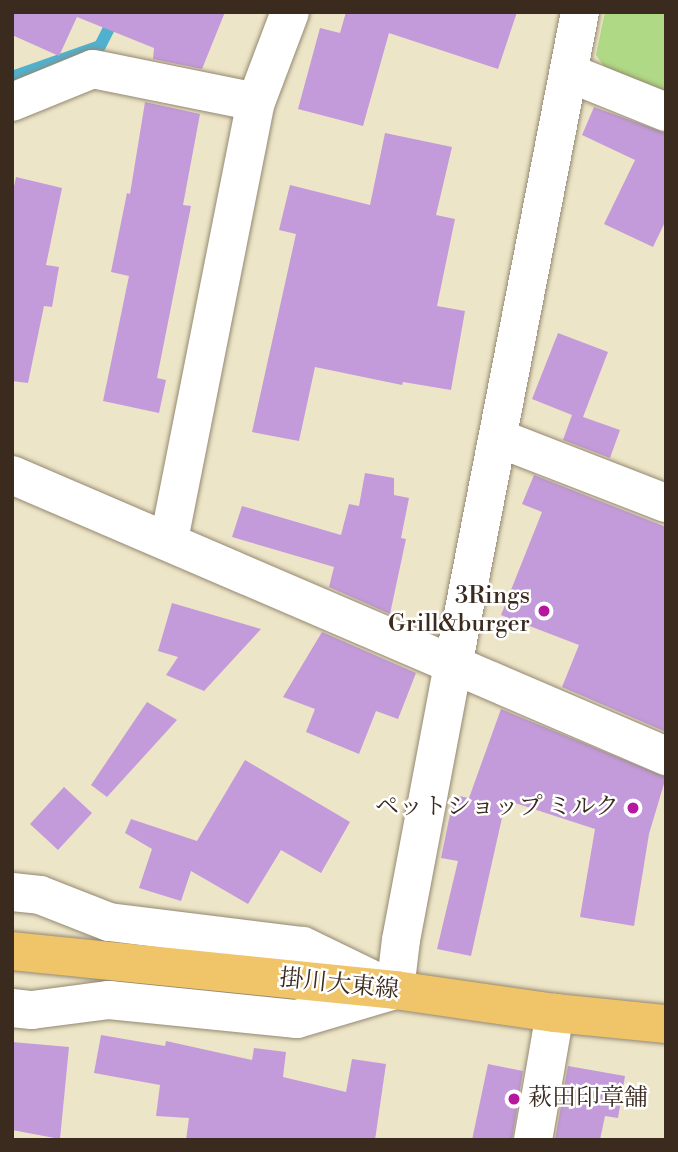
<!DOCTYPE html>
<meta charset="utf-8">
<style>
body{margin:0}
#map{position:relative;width:678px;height:1152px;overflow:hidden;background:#ede5c7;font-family:"Libre Bodoni","Noto Serif JP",serif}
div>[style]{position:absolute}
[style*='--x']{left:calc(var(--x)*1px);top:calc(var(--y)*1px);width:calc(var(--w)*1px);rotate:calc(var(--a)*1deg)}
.green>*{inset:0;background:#afd984}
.stream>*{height:12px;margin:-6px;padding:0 6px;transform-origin:6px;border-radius:6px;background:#50b1cf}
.building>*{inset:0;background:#c39bda}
.roads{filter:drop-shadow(0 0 2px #948872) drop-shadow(0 0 2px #948872)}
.minor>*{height:38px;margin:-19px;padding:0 19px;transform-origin:19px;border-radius:19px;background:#fff}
.tertiary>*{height:38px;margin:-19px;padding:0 19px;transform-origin:19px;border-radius:19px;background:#fff}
.primary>*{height:38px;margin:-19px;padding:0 19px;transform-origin:19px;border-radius:19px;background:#f0c469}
.dots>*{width:19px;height:19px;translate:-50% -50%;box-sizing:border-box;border:4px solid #fff;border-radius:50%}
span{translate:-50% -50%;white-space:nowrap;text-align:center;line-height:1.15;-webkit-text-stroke:5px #fff;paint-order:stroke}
.poi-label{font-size:24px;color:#3b2a1e}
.right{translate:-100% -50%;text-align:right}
.left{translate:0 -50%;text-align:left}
.street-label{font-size:24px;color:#3b2a1e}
.frame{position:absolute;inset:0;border:14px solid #3b2a1e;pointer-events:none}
</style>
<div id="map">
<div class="green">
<div style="clip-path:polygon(605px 12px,666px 12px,666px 95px,608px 72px,596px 55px)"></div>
</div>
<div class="stream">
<div style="--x:12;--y:77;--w:93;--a:-19.4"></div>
<div style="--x:100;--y:46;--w:33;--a:-63"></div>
</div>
<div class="building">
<div style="clip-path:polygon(12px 12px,225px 12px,202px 69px,153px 59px,154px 48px,77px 17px,59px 56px,12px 35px)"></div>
<div style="clip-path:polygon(346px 12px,517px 12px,498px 69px,389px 33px,363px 126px,298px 109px,320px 28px,340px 33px)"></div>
<div style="clip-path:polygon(145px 102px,200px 114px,183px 205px,191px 206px,157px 378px,166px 380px,159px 413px,103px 401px,129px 276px,111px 272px,127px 193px,130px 194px)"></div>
<div style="clip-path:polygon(594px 107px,666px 133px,666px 220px,653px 247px,604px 224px,635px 160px,582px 135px)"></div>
<div style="clip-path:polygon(385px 133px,452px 147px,436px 215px,455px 219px,437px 306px,465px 311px,451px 390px,403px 382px,402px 385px,315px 367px,299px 441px,252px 432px,296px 234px,279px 230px,290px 185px,370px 205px)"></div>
<div style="clip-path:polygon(16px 177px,62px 188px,46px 265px,59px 267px,52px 307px,44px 306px,28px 383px,12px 381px,12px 196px)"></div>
<div style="clip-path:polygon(558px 333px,608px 352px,583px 417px,620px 430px,610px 458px,563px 440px,572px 415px,532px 399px)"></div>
<div style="clip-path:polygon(365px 473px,394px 478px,394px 495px,409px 498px,401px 538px,406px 539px,390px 614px,329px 587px,334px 567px,232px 537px,242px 506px,341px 535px,349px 504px,359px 506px)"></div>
<div style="clip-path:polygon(534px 475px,666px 527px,666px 732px,562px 687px,579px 645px,501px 615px,542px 512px,522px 504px)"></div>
<div style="clip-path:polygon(172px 603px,261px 629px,204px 691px,166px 675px,178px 657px,158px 651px)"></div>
<div style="clip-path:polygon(322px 632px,416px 673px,398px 719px,376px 711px,359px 754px,306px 732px,315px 709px,283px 697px)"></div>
<div style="clip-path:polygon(147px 702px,177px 720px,107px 797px,91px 785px)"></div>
<div style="clip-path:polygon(501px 709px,666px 777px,649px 834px,634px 926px,580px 917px,595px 829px,506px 800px,471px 956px,437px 949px,458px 861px,441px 858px,454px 795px,469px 798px)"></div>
<div style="clip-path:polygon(245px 760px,350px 822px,321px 873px,281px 850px,248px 904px,191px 871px,181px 901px,139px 888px,152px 849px,125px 833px,131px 819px,197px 841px)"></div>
<div style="clip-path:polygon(64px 787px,92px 813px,58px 850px,30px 824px)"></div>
<div style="clip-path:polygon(101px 1035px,165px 1046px,166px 1041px,252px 1060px,254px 1048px,286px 1052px,283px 1077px,346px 1092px,352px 1059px,386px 1064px,375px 1140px,186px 1140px,189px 1118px,156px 1116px,160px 1085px,94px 1073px)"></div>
<div style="clip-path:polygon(12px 1042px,69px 1047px,60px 1139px,12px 1130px)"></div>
<div style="clip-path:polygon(488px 1064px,523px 1071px,512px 1140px,472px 1140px)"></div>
<div style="clip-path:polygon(568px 1066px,625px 1076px,618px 1118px,605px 1116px,600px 1140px,555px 1140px)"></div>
</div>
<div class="roads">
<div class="minor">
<div style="--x:569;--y:73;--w:105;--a:21.9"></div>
<div style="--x:12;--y:102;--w:87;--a:-22.2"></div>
<div style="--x:93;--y:69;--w:166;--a:11.4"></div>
<div style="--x:12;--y:475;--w:712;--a:23.25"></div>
<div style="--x:169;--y:540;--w:447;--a:-78.8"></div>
<div style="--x:256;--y:102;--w:96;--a:-69.3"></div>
<div style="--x:12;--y:892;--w:28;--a:6"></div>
<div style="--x:40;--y:895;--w:74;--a:21.4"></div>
<div style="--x:109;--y:922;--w:195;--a:7.1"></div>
<div style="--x:303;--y:946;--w:97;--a:25.8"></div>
<div style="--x:12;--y:1008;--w:20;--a:6"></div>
<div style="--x:32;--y:1010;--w:78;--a:-7.4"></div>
<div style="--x:109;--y:1000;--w:189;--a:5.8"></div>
<div style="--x:297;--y:1019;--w:102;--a:-16.5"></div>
<div style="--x:533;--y:1140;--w:129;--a:-80.2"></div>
</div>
<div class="tertiary">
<div style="--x:498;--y:438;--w:180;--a:21.2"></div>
<div style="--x:395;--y:990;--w:50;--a:-83.2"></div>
<div style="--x:401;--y:940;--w:279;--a:-79.3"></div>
<div style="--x:453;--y:666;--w:666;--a:-79.01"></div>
</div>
<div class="primary">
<div style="--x:12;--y:951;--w:385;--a:5.8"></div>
<div style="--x:395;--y:990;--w:162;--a:8.2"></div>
<div style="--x:555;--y:1013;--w:112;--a:5.7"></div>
</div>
</div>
<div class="dots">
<div style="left:544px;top:611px;background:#b5179e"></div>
<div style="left:633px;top:808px;background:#b5179e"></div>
<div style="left:514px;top:1099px;background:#b5179e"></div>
</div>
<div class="poi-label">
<span class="right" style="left:530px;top:611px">3Rings<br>Grill&amp;burger</span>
<span class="right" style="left:619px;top:808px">ペットショップ ミルク</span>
<span class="left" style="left:528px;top:1099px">萩田印章舗</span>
</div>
<div class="street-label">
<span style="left:339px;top:985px;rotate:6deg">掛川大東線</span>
</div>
<div class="frame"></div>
</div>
